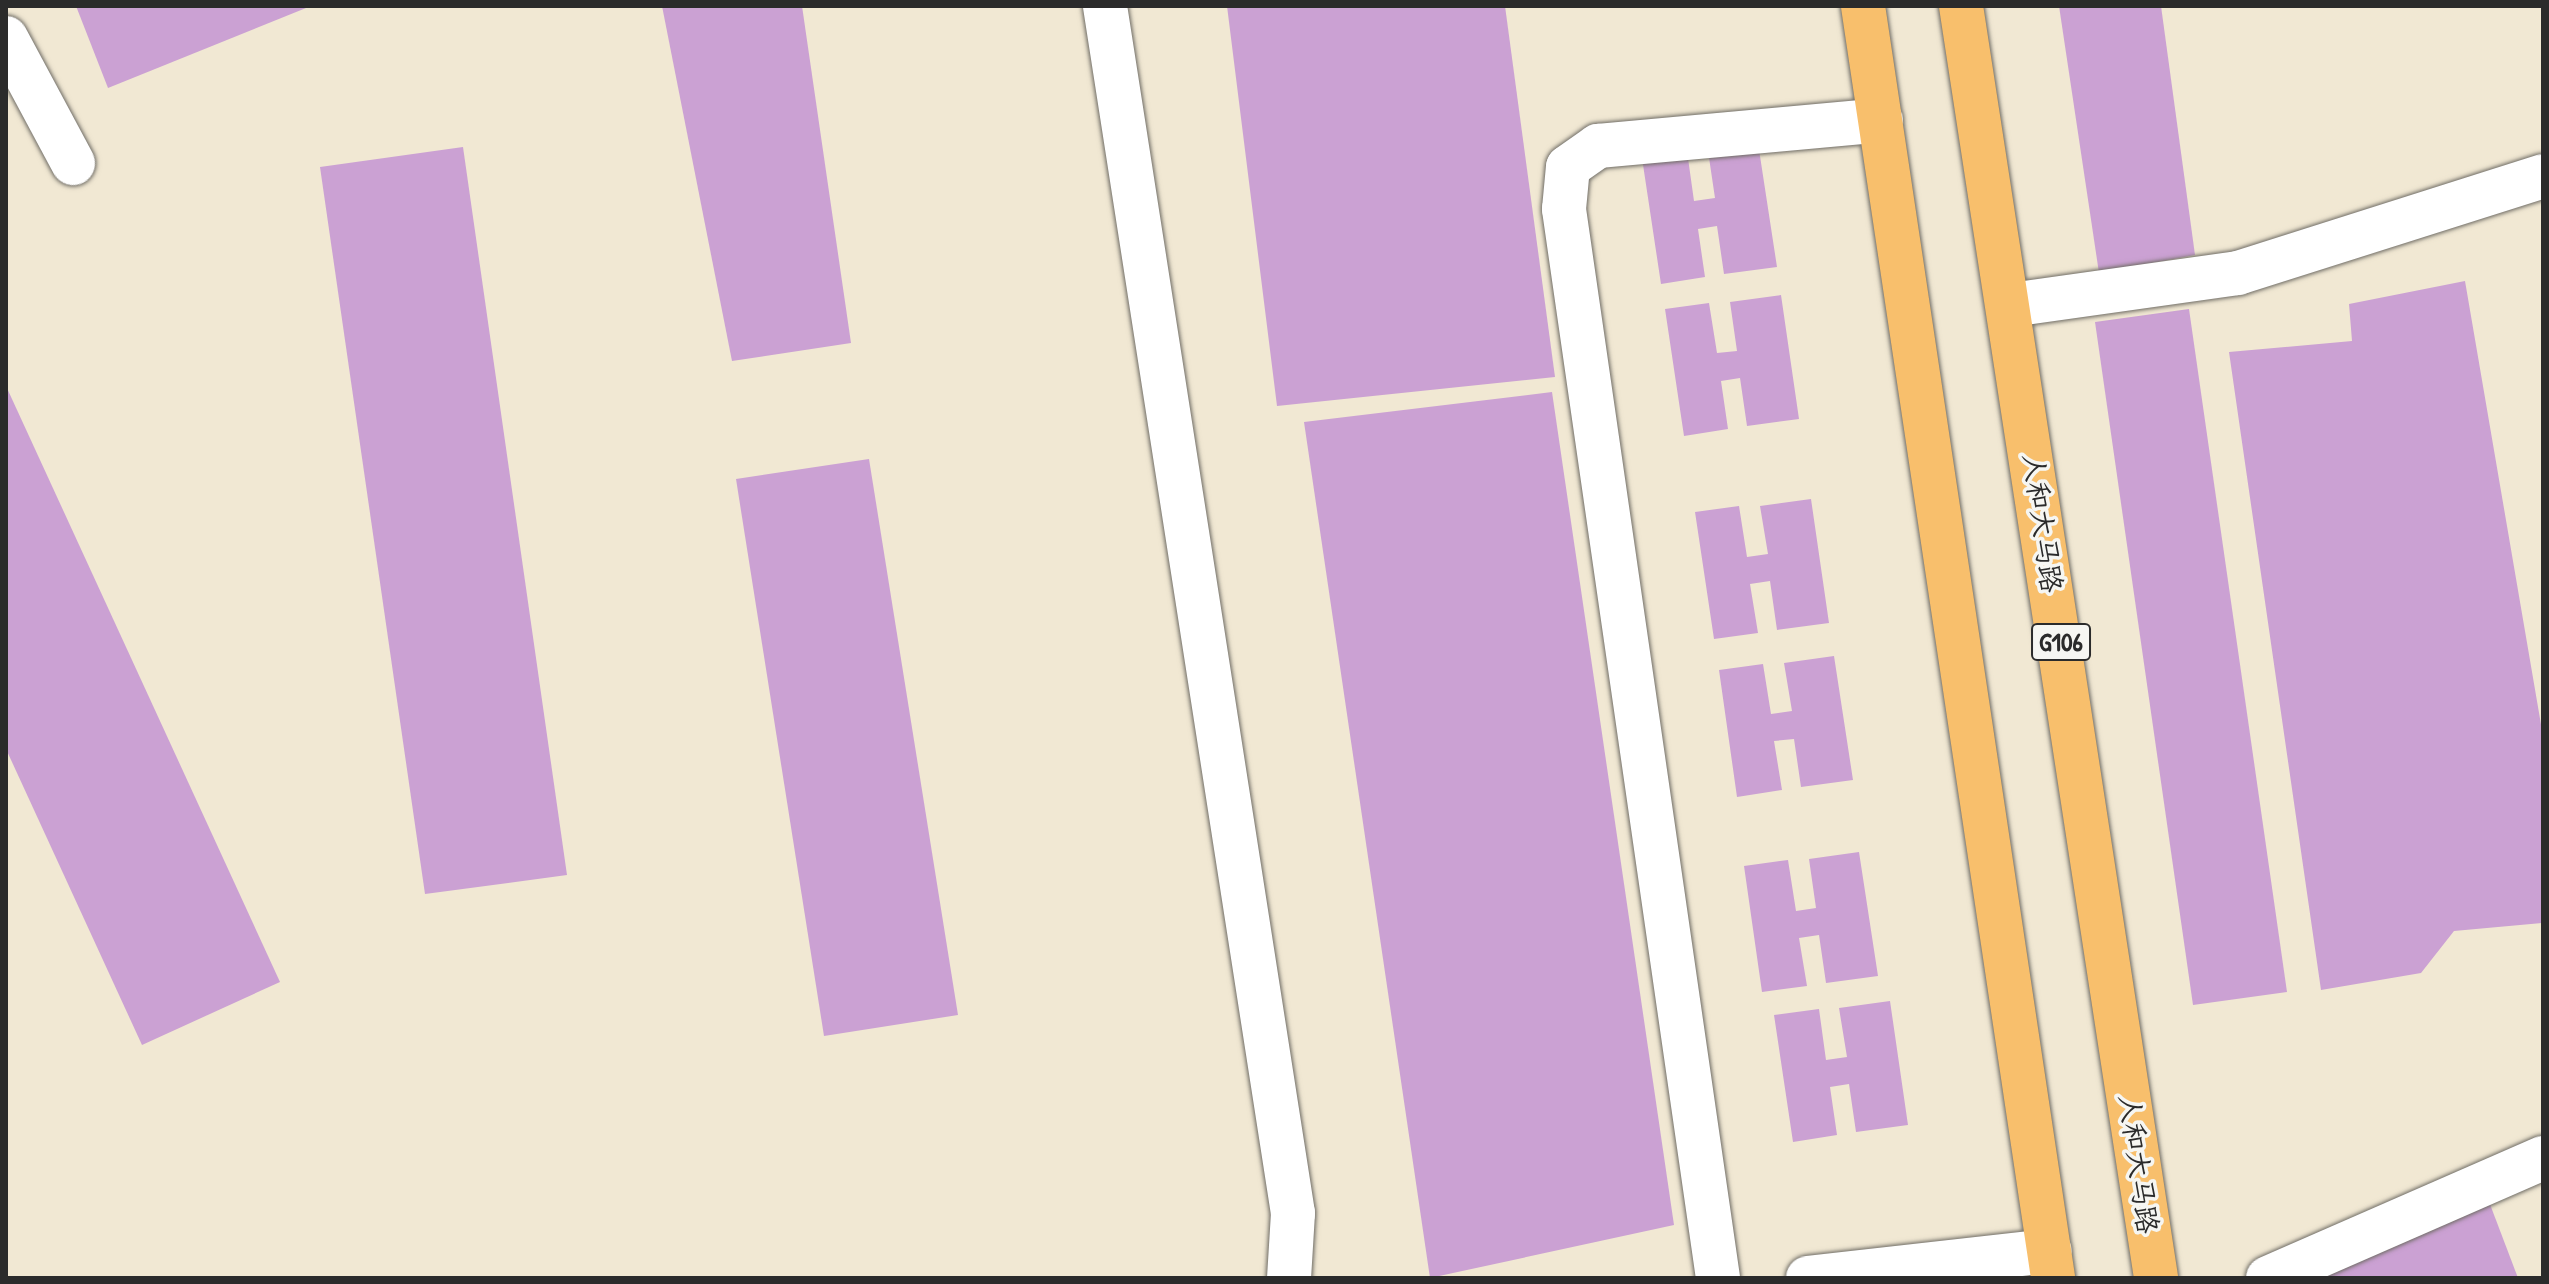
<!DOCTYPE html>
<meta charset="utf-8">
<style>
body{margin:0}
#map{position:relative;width:2549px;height:1284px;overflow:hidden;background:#f1e8d3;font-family:"Patrick Hand","LXGW WenKai TC",sans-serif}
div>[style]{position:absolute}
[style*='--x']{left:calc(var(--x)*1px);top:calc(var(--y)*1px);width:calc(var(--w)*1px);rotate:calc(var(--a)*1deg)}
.building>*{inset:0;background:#cba1d3}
.roads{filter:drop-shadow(0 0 2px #706d66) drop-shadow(0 0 2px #706d66)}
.minor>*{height:44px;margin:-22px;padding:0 22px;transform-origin:22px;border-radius:22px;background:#fff}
.highway>*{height:44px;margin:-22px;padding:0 22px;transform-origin:22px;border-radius:22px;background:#f8bf6c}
span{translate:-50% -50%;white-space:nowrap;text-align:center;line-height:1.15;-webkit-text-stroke:7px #f6f6f2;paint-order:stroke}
.shield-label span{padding:2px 6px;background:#f6f6f2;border:2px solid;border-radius:6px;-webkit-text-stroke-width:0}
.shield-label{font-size:26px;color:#2b2b2b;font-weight:700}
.street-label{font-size:28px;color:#2b2b2b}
.frame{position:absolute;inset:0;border:8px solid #2b2b2b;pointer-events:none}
</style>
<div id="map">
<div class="building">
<div style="clip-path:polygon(76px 6px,311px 6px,108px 88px)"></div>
<div style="clip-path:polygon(662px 6px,802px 6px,851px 343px,732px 361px)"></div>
<div style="clip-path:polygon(1227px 6px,1505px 6px,1555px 377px,1277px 406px)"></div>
<div style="clip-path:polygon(2059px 6px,2161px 6px,2195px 255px,2099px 273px)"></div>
<div style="clip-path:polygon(1758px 143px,1777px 267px,1724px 274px,1717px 226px,1698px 229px,1705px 277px,1661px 284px,1642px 158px,1687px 151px,1694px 201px,1715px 198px,1708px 151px)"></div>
<div style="clip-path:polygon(463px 147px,567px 875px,425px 894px,320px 167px)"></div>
<div style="clip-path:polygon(2465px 281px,2543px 736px,2543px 923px,2454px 931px,2421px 973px,2321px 990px,2229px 352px,2352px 341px,2349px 304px)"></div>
<div style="clip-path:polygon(1781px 295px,1799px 419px,1747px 426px,1740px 378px,1721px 381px,1728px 429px,1684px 436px,1665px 309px,1709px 303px,1717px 353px,1737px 351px,1730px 302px)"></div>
<div style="clip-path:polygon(2189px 309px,2287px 992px,2193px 1005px,2095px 322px)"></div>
<div style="clip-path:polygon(6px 386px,280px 982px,142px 1045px,6px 749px)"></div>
<div style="clip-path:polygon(1552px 392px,1674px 1225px,1430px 1278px,1304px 422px)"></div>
<div style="clip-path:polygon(869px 459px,958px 1015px,824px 1036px,736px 479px)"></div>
<div style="clip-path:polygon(1811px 499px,1829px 623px,1777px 630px,1770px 581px,1750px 584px,1758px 633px,1714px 639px,1695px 512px,1739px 506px,1747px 557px,1768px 554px,1760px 506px)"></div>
<div style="clip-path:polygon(1834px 656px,1853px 780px,1801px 787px,1794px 739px,1774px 741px,1782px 790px,1737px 797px,1719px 670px,1763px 664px,1771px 714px,1792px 711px,1784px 663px)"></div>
<div style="clip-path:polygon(1859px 852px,1878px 976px,1826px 983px,1819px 935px,1799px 938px,1807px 986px,1762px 992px,1744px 866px,1788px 860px,1796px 911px,1816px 908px,1809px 859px)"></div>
<div style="clip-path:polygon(1890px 1001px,1908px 1125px,1856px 1132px,1849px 1084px,1830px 1087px,1837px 1135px,1793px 1142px,1774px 1015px,1819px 1009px,1826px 1060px,1847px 1057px,1839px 1008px)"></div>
<div style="clip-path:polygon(2488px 1199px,2518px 1278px,2309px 1278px)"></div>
</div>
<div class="roads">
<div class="minor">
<div style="--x:1105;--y:6;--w:1222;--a:81.15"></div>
<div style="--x:1293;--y:1213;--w:65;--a:93.5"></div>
<div style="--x:6;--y:38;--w:142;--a:61.8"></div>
<div style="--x:2011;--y:305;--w:229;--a:-8"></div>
<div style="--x:2238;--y:273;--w:320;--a:-17.6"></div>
<div style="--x:1718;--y:1278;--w:1080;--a:-98.2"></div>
<div style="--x:1564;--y:209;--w:42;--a:-84.6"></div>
<div style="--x:1568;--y:167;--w:37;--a:-35"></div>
<div style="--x:1598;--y:146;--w:284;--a:-5.2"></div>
<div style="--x:1808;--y:1278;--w:243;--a:-6.4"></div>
<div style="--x:2268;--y:1278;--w:300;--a:-23.6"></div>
</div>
<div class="highway">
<div style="--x:1863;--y:6;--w:1286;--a:81.5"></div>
<div style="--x:1961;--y:6;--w:1287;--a:81.28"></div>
</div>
</div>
<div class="shield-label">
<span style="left:2061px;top:642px">G106</span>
</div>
<div class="street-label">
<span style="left:2043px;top:523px;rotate:82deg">人和大马路</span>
<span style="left:2139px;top:1164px;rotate:82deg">人和大马路</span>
</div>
<div class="frame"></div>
</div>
